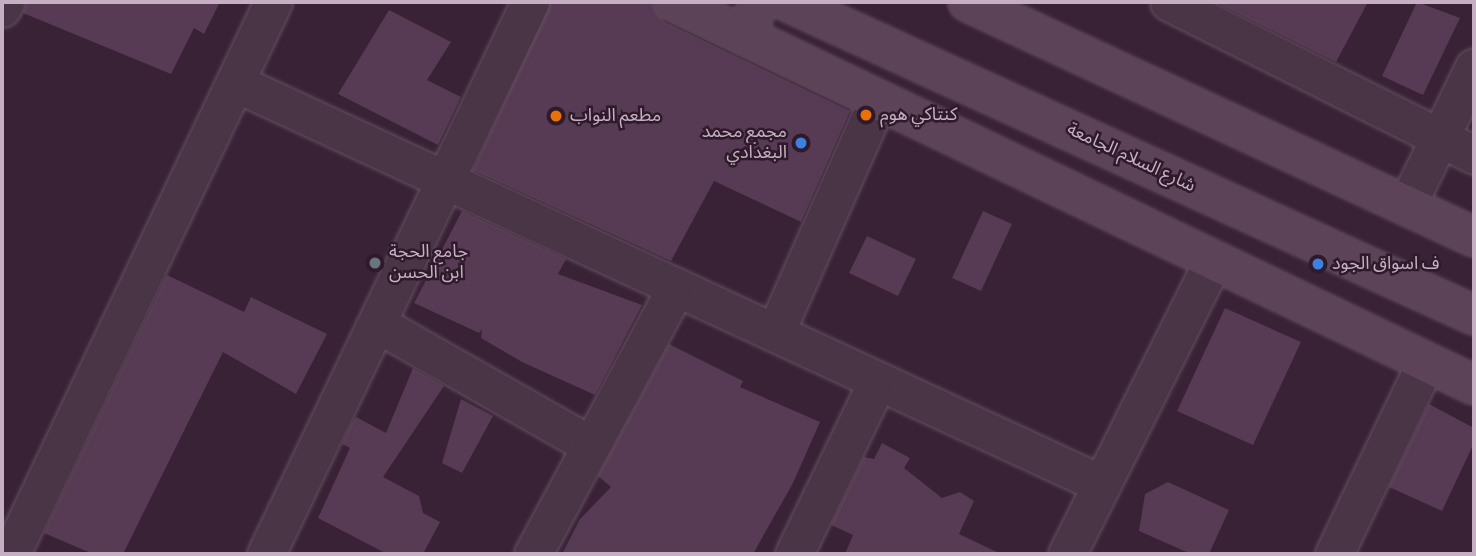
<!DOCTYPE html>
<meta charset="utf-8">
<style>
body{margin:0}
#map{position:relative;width:1476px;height:556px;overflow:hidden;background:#392136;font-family:"Source Sans 3","Noto Sans Arabic",sans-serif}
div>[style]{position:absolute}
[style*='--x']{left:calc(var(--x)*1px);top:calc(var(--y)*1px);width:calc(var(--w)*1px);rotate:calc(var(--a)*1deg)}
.building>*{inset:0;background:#573a53}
.roads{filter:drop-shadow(0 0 2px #644f61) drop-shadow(0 0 2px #644f61)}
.street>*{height:37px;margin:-18.5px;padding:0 18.5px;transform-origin:18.5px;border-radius:18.5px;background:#4a3546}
.secondary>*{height:38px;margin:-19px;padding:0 19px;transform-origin:19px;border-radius:19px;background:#5d4358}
.dots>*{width:19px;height:19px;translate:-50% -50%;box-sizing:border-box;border:4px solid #2e1a2b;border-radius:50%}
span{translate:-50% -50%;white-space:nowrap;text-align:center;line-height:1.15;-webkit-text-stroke:5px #2e1a2b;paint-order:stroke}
.poi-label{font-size:18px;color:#c6afc2}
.left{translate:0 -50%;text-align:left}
.right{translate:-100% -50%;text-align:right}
.street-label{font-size:18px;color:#c6afc2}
.frame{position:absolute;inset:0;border:4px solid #c6afc2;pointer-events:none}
</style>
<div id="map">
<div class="building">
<div style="clip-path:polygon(26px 2px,220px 2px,204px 34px,194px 28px,171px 74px,23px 13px)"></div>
<div style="clip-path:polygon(551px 2px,652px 2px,665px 22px,850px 111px,801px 222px,714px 181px,671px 261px,473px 170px)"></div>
<div style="clip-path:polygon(1215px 2px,1368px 2px,1336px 62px)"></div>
<div style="clip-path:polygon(1417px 2px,1460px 18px,1423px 95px,1382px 76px)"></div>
<div style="clip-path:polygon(389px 10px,451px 42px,427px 80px,461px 97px,438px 145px,338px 94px)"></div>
<div style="clip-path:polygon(462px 211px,566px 259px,558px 274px,642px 305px,595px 395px,522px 362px,481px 338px,482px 329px,479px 333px,414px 303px)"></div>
<div style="clip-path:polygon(983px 211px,1012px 224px,981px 291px,952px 278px)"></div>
<div style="clip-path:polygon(867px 236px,916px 259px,898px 296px,849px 273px)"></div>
<div style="clip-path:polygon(167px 275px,244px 312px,251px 297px,327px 334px,296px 394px,223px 352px,123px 554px,93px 554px,44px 533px)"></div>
<div style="clip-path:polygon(1225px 308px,1301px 342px,1253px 445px,1177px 411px)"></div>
<div style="clip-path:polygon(669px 344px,743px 381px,740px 387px,820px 422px,793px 483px,753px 554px,562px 554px,580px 519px,611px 487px,598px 476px)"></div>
<div style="clip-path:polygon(413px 368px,444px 386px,383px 477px,419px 496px,423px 513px,440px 522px,423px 554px,387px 554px,318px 518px,350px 448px,342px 444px,351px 425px,356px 417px,386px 433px)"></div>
<div style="clip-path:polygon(461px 399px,493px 416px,462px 473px,442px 463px)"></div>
<div style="clip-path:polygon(1429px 404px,1474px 428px,1474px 443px,1442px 511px,1389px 487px)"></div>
<div style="clip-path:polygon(882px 443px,910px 458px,904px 468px,942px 498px,960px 492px,974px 501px,959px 534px,1001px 554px,845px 554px,853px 535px,831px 525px,864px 457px,874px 459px)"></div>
<div style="clip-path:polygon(1168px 482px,1229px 510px,1209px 554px,1191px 554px,1139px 531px,1145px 494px)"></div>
</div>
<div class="roads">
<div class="street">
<div style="--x:1169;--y:2;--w:341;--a:26.6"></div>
<div style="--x:2;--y:8;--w:7;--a:-63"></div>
<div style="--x:236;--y:83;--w:953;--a:24.87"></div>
<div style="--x:1407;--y:205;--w:153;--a:-64.1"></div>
<div style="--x:378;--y:324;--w:242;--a:29.7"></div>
<div style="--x:775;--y:333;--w:255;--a:-66.2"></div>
<div style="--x:15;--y:545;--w:601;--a:-64.59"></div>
<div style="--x:266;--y:554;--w:612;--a:-64.44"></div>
<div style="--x:533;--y:554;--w:303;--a:-61.8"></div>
<div style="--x:794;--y:554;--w:191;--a:-64.2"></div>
<div style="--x:1067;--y:554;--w:325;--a:-63.5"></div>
<div style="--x:1334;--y:554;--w:211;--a:-64.4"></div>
</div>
<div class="secondary">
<div style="--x:674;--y:2;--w:887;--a:25.58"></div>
<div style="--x:788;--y:2;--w:754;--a:24.53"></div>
<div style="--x:968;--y:2;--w:558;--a:24.91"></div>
<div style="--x:744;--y:36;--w:38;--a:-65"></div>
</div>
</div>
<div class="dots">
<div style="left:866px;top:115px;background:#e8710a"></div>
<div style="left:556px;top:116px;background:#e8710a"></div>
<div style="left:801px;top:143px;background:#3f7fe0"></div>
<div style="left:375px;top:263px;background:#6b7280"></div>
<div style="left:1318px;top:264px;background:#3f7fe0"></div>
</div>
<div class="poi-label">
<span class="left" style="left:880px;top:115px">كنتاكي هوم</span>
<span class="left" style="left:570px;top:116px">مطعم النواب</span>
<span class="right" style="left:787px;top:143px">مجمع محمد<br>البغدادي</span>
<span class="left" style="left:389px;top:263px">جامع الحجة<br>ابن الحسن</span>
<span class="left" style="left:1332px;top:264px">ف اسواق الجود</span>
</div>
<div class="street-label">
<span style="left:1131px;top:158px;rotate:25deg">شارع السلام الجامعة</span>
</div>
<div class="frame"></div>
</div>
